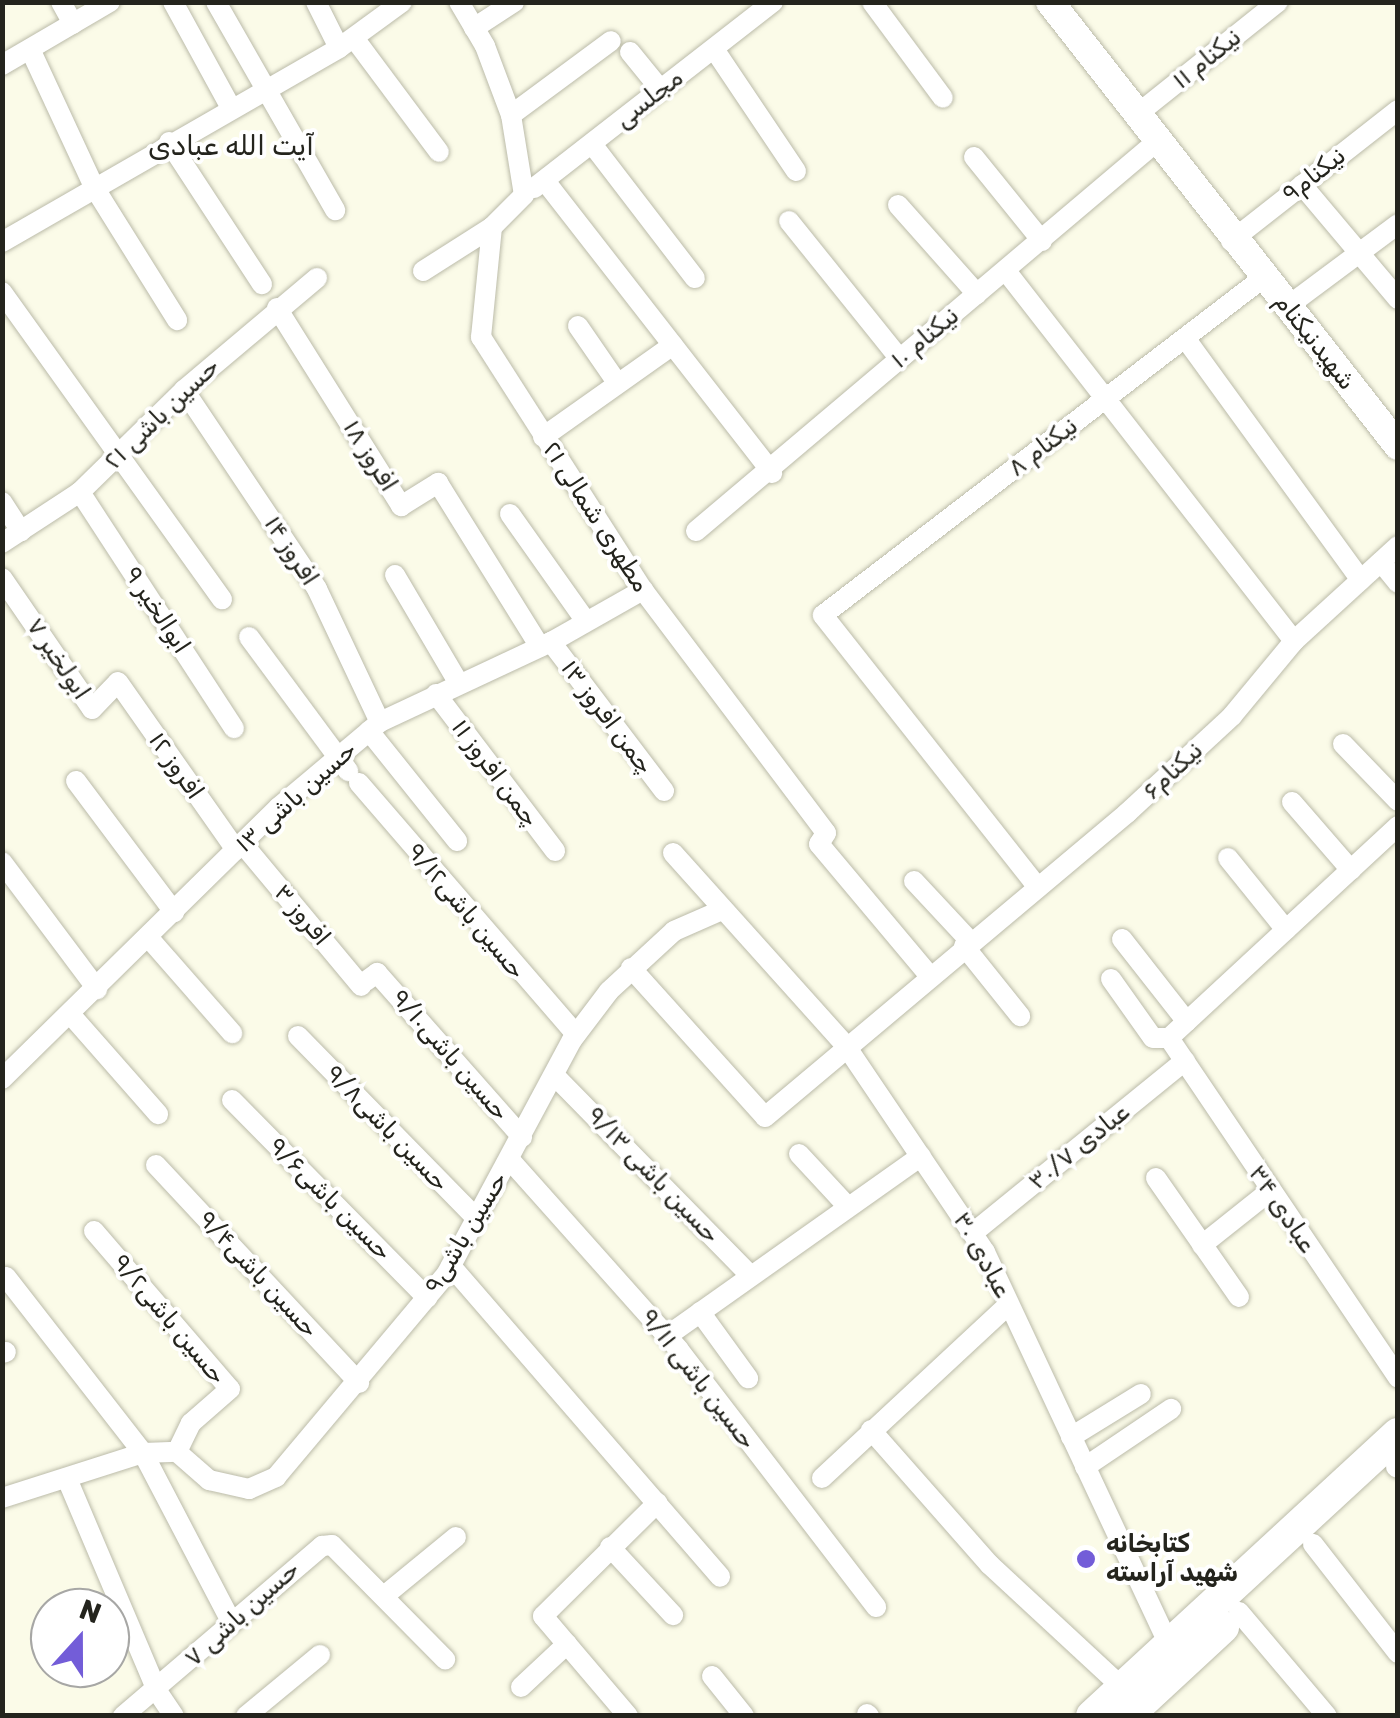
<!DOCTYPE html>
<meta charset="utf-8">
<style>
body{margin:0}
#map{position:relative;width:1400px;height:1718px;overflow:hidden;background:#fbfbe8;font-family:Rubik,"Noto Sans Arabic",sans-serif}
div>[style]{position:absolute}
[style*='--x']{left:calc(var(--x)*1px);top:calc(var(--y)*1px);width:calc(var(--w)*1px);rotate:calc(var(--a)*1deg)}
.roads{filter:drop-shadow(0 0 2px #bbbba9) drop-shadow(0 0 2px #bbbba9)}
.street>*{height:20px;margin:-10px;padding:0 10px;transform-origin:10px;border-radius:10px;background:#fff}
.secondary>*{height:28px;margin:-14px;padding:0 14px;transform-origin:14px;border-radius:14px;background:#fff}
.primary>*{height:32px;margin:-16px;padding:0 16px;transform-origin:16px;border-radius:16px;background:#fff}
.dots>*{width:28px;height:28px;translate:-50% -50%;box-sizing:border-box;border:5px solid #fff;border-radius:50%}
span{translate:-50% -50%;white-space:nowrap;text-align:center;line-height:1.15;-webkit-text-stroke:8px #fff;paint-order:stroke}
.street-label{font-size:25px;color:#24241d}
.poi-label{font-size:25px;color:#24241d;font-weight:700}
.left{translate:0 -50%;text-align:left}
.neighbourhood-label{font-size:28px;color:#24241d}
.frame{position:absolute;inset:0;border:5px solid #24241d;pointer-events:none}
.north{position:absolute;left:30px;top:1588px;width:100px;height:100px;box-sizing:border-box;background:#fff;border:2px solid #a7a7a5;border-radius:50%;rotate:21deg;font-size:28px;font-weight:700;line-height:40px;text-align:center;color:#24241d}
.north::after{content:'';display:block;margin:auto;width:35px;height:45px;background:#735dd8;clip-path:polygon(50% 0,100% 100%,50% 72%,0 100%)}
</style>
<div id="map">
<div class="roads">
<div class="street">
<div style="--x:61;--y:2;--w:25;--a:61"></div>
<div style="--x:173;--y:2;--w:119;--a:61.3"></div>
<div style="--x:216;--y:2;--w:240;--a:60.2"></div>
<div style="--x:316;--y:2;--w:51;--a:63.4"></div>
<div style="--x:459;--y:2;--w:51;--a:59.4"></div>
<div style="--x:485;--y:46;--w:74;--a:69.4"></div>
<div style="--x:511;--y:115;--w:81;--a:80.8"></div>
<div style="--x:524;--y:195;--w:45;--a:135"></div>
<div style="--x:492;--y:227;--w:111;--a:95.7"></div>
<div style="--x:481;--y:337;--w:300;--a:57.4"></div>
<div style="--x:643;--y:590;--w:304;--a:53"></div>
<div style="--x:826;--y:833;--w:13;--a:122"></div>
<div style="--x:819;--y:844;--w:171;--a:50"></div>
<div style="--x:872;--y:2;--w:119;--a:53.5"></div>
<div style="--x:474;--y:28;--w:48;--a:-33"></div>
<div style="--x:354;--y:38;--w:142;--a:53.3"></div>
<div style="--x:30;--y:49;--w:152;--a:65.1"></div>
<div style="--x:94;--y:187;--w:157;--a:58"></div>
<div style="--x:714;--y:49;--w:147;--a:56.1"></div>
<div style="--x:630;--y:52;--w:49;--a:50.8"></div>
<div style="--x:2;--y:65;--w:125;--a:-30.3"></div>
<div style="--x:511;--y:115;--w:124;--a:-36.5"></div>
<div style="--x:1135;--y:116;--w:183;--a:-38.6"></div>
<div style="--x:169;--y:142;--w:170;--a:56.8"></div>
<div style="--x:592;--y:144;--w:169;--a:52.5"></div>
<div style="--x:974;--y:157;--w:108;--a:51"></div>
<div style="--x:545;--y:181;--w:370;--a:52.1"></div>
<div style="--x:1302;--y:185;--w:149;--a:49.9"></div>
<div style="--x:534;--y:188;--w:303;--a:-37.9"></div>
<div style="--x:898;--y:205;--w:119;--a:48.4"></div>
<div style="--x:789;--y:221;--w:176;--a:51.2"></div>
<div style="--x:1231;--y:241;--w:212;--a:-38.1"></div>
<div style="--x:2;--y:242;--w:389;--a:-29.9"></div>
<div style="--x:339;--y:48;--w:78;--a:-36.1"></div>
<div style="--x:423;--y:271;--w:82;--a:-32.5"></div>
<div style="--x:1006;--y:271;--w:469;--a:52.1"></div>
<div style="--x:2;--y:292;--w:378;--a:54.4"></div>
<div style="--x:1288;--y:306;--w:137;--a:-36.7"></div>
<div style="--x:277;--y:308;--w:234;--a:57.9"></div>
<div style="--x:401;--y:506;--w:44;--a:-31.9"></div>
<div style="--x:438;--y:483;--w:193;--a:58.1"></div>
<div style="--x:578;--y:326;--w:70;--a:55.4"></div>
<div style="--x:1185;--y:338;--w:299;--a:54"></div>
<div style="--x:184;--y:390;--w:239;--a:56.2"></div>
<div style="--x:317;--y:589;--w:147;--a:64.7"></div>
<div style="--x:543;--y:437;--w:159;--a:-35.3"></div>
<div style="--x:80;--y:492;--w:282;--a:56.9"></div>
<div style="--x:2;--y:502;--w:35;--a:57"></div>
<div style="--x:510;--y:514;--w:130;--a:54.7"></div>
<div style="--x:696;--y:531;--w:600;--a:-40.2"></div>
<div style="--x:2;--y:543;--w:93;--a:-33.2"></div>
<div style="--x:80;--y:492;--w:146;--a:-44.4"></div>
<div style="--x:184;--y:390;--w:174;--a:-40.1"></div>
<div style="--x:1381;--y:562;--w:27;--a:51"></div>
<div style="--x:395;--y:575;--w:124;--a:59.5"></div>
<div style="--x:2;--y:578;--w:159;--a:55.5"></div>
<div style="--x:92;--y:709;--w:37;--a:-46"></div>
<div style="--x:118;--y:682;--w:205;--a:54.9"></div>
<div style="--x:249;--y:637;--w:167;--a:53.5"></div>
<div style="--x:551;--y:642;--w:187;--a:52.8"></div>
<div style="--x:436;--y:694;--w:197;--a:52.8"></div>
<div style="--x:369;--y:731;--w:141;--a:51.3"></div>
<div style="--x:1343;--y:744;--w:79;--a:46"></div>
<div style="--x:76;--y:781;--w:164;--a:53.2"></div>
<div style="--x:359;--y:783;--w:332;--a:49.2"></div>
<div style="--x:1292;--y:802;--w:90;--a:49.1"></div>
<div style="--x:242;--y:843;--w:186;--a:50.2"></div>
<div style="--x:673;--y:853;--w:259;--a:48.1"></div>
<div style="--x:846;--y:1046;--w:249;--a:56"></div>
<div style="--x:985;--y:1252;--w:441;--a:64.9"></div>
<div style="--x:1228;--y:858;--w:92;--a:51.1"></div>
<div style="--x:2;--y:862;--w:159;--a:53.2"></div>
<div style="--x:914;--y:881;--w:82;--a:47"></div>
<div style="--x:1036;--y:885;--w:344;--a:-128.3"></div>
<div style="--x:823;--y:615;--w:554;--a:-37.45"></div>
<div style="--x:148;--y:937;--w:128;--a:48.8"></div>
<div style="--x:1122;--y:939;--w:105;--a:51.9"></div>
<div style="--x:964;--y:946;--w:90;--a:51.3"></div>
<div style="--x:631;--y:968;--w:200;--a:48"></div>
<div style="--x:765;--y:1117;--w:473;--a:-40"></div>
<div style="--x:1127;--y:813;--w:143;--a:-42.7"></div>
<div style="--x:1232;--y:716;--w:97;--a:-50.4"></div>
<div style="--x:1294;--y:641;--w:141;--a:-42.4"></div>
<div style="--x:1111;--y:979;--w:72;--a:54.6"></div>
<div style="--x:1153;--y:1038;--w:16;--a:0"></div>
<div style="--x:366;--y:981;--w:14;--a:-36"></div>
<div style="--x:377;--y:973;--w:219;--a:48.5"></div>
<div style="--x:71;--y:1015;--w:132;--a:48.7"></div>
<div style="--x:298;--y:1036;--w:256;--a:45.6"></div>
<div style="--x:1169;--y:1038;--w:410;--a:56"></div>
<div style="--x:1169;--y:1038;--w:312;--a:-42.8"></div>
<div style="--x:554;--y:1075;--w:281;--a:45.6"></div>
<div style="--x:2;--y:1079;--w:388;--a:-44.5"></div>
<div style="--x:279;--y:807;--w:132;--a:-40.1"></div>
<div style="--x:380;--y:722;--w:189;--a:-25.1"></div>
<div style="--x:551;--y:642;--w:106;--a:-29.5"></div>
<div style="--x:232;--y:1100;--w:278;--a:45.4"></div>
<div style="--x:799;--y:1154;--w:72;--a:47.2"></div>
<div style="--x:510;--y:1160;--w:254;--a:48.3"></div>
<div style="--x:679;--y:1350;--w:324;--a:52.5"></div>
<div style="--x:156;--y:1165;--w:298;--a:47"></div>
<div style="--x:1156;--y:1178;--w:145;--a:55.1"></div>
<div style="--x:94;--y:1231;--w:208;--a:49.3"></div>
<div style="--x:230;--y:1389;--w:52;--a:138.9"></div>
<div style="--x:191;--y:1423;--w:32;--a:116"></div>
<div style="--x:973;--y:1233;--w:273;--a:-39.1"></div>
<div style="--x:1202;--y:1245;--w:87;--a:-38.5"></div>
<div style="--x:451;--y:1266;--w:411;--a:49.1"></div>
<div style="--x:6;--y:1277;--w:223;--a:52.1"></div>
<div style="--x:143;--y:1453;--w:190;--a:62.4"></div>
<div style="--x:700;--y:1312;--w:82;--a:54"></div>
<div style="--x:667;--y:1336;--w:311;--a:-35.3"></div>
<div style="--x:2;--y:1353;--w:4;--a:-14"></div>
<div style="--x:871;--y:1430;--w:180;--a:48.6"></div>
<div style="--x:990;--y:1565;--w:181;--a:42.8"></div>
<div style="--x:1071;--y:1437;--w:82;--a:-31.6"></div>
<div style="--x:177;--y:1452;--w:43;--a:41.2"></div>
<div style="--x:209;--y:1480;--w:41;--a:12.7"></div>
<div style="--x:249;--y:1489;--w:30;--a:-24"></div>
<div style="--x:276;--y:1477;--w:266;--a:-50"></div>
<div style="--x:447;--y:1273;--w:264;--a:-61.8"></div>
<div style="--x:572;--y:1040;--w:61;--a:-52.9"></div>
<div style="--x:609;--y:991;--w:88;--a:-42.7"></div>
<div style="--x:674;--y:931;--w:52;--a:-23.6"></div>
<div style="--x:1085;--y:1467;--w:104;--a:-34"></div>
<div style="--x:1396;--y:1467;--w:2;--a:27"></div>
<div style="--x:822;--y:1478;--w:255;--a:-42.9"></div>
<div style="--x:68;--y:1481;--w:228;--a:67"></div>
<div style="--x:157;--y:1691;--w:30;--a:56"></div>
<div style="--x:2;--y:1498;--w:148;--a:-17.7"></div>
<div style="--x:143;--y:1453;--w:34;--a:-2"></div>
<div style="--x:1313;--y:1544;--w:138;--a:52.1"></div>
<div style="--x:610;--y:1547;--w:93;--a:47.2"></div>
<div style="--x:384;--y:1596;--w:93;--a:-39.3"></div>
<div style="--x:1239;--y:1612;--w:136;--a:49.8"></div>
<div style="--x:712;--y:1676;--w:51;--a:51.3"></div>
<div style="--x:521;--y:1687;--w:63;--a:-43.1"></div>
<div style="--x:867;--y:1714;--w:3;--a:45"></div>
<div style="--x:123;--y:1716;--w:262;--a:-40.5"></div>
<div style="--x:322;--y:1546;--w:10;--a:-6"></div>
<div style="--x:332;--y:1545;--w:161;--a:45.3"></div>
<div style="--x:246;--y:1716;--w:96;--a:-39.5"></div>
<div style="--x:628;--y:1716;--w:131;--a:-130.4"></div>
<div style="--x:543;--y:1616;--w:161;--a:-44.7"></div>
</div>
<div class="secondary">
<div style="--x:1050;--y:2;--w:564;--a:51.91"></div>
</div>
<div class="primary">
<div style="--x:1092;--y:1716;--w:416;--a:-42.7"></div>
<div style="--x:1127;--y:1716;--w:131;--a:-42.8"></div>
</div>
</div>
<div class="dots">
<div style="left:1086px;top:1559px;background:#735dd8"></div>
</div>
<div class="street-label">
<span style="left:1207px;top:59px;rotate:-39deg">نیکنام ۱۱</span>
<span style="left:649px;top:99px;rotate:-38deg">مجلسی</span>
<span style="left:1314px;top:175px;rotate:-38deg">نیکنام۹</span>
<span style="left:925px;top:338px;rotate:-40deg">نیکنام ۱۰</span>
<span style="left:1315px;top:342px;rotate:52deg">شهیدنیکنام</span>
<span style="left:162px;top:414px;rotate:-44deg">حسین باشی ۲۱</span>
<span style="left:1043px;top:447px;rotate:-37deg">نیکنام ۸</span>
<span style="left:370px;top:456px;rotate:58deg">افروز ۱۸</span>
<span style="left:596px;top:517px;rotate:57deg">مطهری شمالی ۲۱</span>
<span style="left:291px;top:551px;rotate:57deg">افروز ۱۴</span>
<span style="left:157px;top:610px;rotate:57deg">ابوالخیر ۹</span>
<span style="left:58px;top:659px;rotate:56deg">ابولخیر ۷</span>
<span style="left:607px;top:717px;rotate:53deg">چمن افروز ۱۳</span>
<span style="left:176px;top:766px;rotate:55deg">افروز ۱۲</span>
<span style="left:1173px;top:771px;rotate:-43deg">نیکنام۶</span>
<span style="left:495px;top:773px;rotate:53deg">چمن افروز ۱۱</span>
<span style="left:296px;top:797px;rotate:-42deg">حسین باشی ۱۳</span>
<span style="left:466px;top:911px;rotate:50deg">حسین باشی۹/۱۲</span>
<span style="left:302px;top:915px;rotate:50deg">افروز ۳</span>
<span style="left:450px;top:1055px;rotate:49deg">حسین باشی۹/۱۰</span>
<span style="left:387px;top:1128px;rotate:46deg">حسین باشی۹/۸</span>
<span style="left:1079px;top:1147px;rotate:-39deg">عبادی ۳۰/۷</span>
<span style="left:653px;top:1175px;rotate:46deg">حسین باشی ۹/۱۳</span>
<span style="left:330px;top:1199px;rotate:45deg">حسین باشی۹/۶</span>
<span style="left:1282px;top:1209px;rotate:56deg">عبادی ۳۴</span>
<span style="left:466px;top:1233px;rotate:-59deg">حسین باشی۹</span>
<span style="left:982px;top:1255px;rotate:61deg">عبادی ۳۰</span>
<span style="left:258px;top:1274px;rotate:47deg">حسین باشی۹/۴</span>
<span style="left:169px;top:1319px;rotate:50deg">حسین باشی۹/۲</span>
<span style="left:698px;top:1379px;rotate:52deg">حسین باشی ۹/۱۱</span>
<span style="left:242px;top:1614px;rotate:-42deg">حسین باشی ۷</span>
</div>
<div class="poi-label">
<span class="left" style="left:1106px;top:1559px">کتابخانه<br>شهید آراسته</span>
</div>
<div class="neighbourhood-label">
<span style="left:231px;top:146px">آیت الله عبادی</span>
</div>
<div class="frame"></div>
<div class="north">N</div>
</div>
